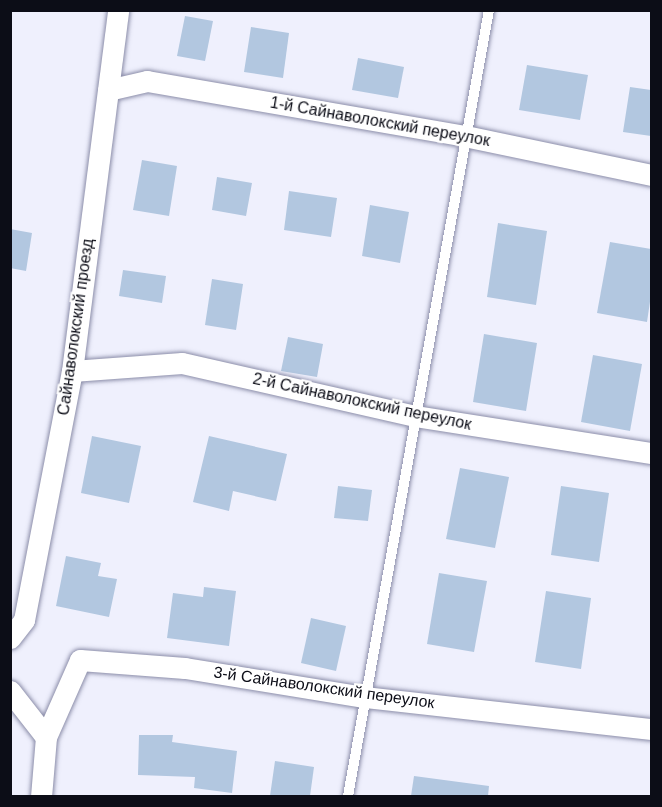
<!DOCTYPE html>
<meta charset="utf-8">
<style>
body{margin:0}
#map{position:relative;width:662px;height:807px;overflow:hidden;background:#eff0fd;font-family:Helvetica,sans-serif}
div>[style]{position:absolute}
[style*='--x']{left:calc(var(--x)*1px);top:calc(var(--y)*1px);width:calc(var(--w)*1px);rotate:calc(var(--a)*1deg)}
.building>*{inset:0;background:#b2c7e0}
.roads{filter:drop-shadow(0 0 2px #8b8da9) drop-shadow(0 0 2px #8b8da9)}
.service>*{height:10px;margin:-5px;padding:0 5px;transform-origin:5px;border-radius:5px;background:#fff}
.minor>*{height:21px;margin:-10.5px;padding:0 10.5px;transform-origin:10.5px;border-radius:10.5px;background:#fff}
span{translate:-50% -50%;white-space:nowrap;text-align:center;line-height:1.15;-webkit-text-stroke:4.5px #fff;paint-order:stroke}
.street-label{font-size:16px;color:#0c0d17}
.frame{position:absolute;inset:0;border:12px solid #0c0d17;pointer-events:none}
</style>
<div id="map">
<div class="building">
<div style="clip-path:polygon(185px 16px,213px 21px,205px 61px,177px 56px)"></div>
<div style="clip-path:polygon(251px 27px,289px 33px,283px 78px,244px 72px)"></div>
<div style="clip-path:polygon(358px 58px,404px 67px,398px 98px,352px 90px)"></div>
<div style="clip-path:polygon(527px 65px,588px 75px,580px 120px,519px 110px)"></div>
<div style="clip-path:polygon(630px 87px,651px 90px,651px 136px,623px 132px)"></div>
<div style="clip-path:polygon(142px 160px,177px 166px,169px 216px,133px 210px)"></div>
<div style="clip-path:polygon(217px 177px,252px 183px,246px 216px,212px 210px)"></div>
<div style="clip-path:polygon(289px 191px,337px 198px,331px 237px,284px 230px)"></div>
<div style="clip-path:polygon(370px 205px,409px 212px,400px 263px,362px 256px)"></div>
<div style="clip-path:polygon(498px 223px,547px 231px,536px 305px,487px 297px)"></div>
<div style="clip-path:polygon(10px 229px,32px 233px,26px 271px,10px 268px)"></div>
<div style="clip-path:polygon(610px 242px,651px 249px,651px 295px,647px 322px,597px 313px)"></div>
<div style="clip-path:polygon(123px 270px,166px 276px,162px 303px,119px 296px)"></div>
<div style="clip-path:polygon(212px 279px,243px 284px,236px 330px,205px 325px)"></div>
<div style="clip-path:polygon(484px 334px,537px 343px,526px 411px,473px 402px)"></div>
<div style="clip-path:polygon(288px 337px,323px 344px,317px 377px,281px 371px)"></div>
<div style="clip-path:polygon(593px 355px,642px 364px,630px 431px,581px 422px)"></div>
<div style="clip-path:polygon(92px 436px,141px 446px,129px 503px,81px 493px)"></div>
<div style="clip-path:polygon(209px 436px,287px 454px,276px 501px,233px 491px,229px 511px,193px 502px)"></div>
<div style="clip-path:polygon(460px 468px,509px 477px,495px 548px,446px 539px)"></div>
<div style="clip-path:polygon(338px 486px,372px 490px,368px 521px,334px 518px)"></div>
<div style="clip-path:polygon(561px 486px,609px 493px,599px 562px,551px 555px)"></div>
<div style="clip-path:polygon(66px 556px,101px 563px,98px 576px,117px 579px,109px 617px,56px 606px)"></div>
<div style="clip-path:polygon(439px 573px,487px 581px,474px 652px,427px 644px)"></div>
<div style="clip-path:polygon(204px 587px,236px 591px,229px 646px,167px 638px,173px 593px,203px 597px)"></div>
<div style="clip-path:polygon(546px 591px,591px 598px,581px 669px,535px 662px)"></div>
<div style="clip-path:polygon(311px 618px,346px 626px,336px 671px,301px 663px)"></div>
<div style="clip-path:polygon(139px 735px,173px 735px,172px 742px,237px 751px,232px 793px,194px 788px,195px 777px,138px 775px)"></div>
<div style="clip-path:polygon(275px 761px,314px 767px,310px 796px,270px 796px)"></div>
<div style="clip-path:polygon(414px 776px,489px 786px,488px 796px,411px 796px)"></div>
</div>
<div class="roads">
<div class="service">
<div style="--x:348;--y:796;--w:799;--a:-79.83"></div>
</div>
<div class="minor">
<div style="--x:108;--y:90;--w:40;--a:-13"></div>
<div style="--x:147;--y:81;--w:323;--a:9.8"></div>
<div style="--x:465;--y:136;--w:191;--a:11.8"></div>
<div style="--x:72;--y:371;--w:110;--a:-4.2"></div>
<div style="--x:182;--y:363;--w:239;--a:12.8"></div>
<div style="--x:415;--y:416;--w:240;--a:8.9"></div>
<div style="--x:10;--y:638;--w:23;--a:-52"></div>
<div style="--x:24;--y:620;--w:254;--a:-79.1"></div>
<div style="--x:72;--y:371;--w:364;--a:-82.7"></div>
<div style="--x:10;--y:691;--w:58;--a:52"></div>
<div style="--x:46;--y:737;--w:59;--a:94.8"></div>
<div style="--x:46;--y:737;--w:84;--a:-66.2"></div>
<div style="--x:80;--y:660;--w:105;--a:4.4"></div>
<div style="--x:185;--y:668;--w:182;--a:9.2"></div>
<div style="--x:365;--y:697;--w:289;--a:6.4"></div>
</div>
</div>
<div class="street-label">
<span style="left:380px;top:122px;rotate:10deg">1-й Сайнаволокский переулок</span>
<span style="left:76px;top:327px;rotate:-82deg">Сайнаволокский проезд</span>
<span style="left:362px;top:402px;rotate:12deg">2-й Сайнаволокский переулок</span>
<span style="left:324px;top:688px;rotate:8deg">3-й Сайнаволокский переулок</span>
</div>
<div class="frame"></div>
</div>
